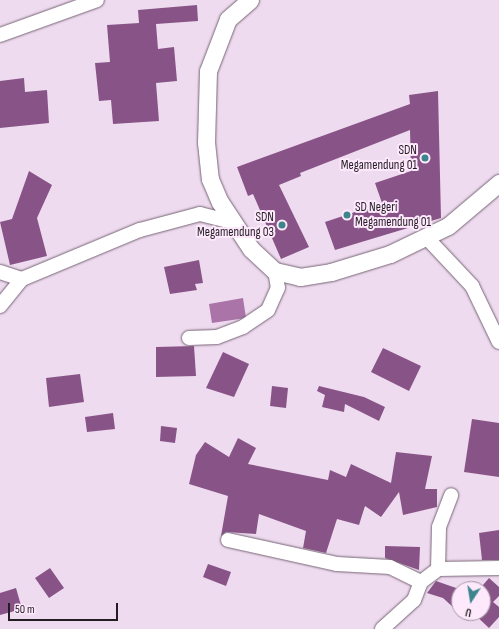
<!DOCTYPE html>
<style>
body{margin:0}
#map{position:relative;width:499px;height:629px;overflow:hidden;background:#efdbef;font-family:"Sofia Sans Condensed",sans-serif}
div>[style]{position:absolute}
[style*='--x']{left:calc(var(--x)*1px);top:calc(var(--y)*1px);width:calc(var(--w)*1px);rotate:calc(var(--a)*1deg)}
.water>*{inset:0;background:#aa74a9}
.building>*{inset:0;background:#885487}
.roads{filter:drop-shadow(0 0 1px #766576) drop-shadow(0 0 1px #766576)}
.minor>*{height:14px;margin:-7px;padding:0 7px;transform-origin:7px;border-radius:7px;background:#fff}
.tertiary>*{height:17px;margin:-8.5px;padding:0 8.5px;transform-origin:8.5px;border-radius:8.5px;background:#fff}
.dots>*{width:11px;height:11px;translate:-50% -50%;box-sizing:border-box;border:2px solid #fde8fc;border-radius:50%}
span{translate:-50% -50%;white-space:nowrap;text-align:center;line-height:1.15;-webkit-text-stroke:4px #fde8fc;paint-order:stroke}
.poi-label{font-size:13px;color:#231c23}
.right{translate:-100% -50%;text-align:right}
.left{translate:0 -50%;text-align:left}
.north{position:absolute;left:451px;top:581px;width:40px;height:40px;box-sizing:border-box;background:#fde8fc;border:1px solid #a696a5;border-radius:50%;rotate:192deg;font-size:11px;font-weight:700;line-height:16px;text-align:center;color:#231c23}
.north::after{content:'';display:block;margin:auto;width:14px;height:18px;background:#3d858c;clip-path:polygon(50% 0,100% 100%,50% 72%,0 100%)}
.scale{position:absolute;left:8px;top:603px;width:110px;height:18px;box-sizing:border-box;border:2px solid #231c23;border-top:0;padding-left:5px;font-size:12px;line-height:14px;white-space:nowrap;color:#231c23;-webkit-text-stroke:3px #fde8fc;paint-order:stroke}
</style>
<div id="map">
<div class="water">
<div style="clip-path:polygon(243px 298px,246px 318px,212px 323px,209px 304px)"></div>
</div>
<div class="building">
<div style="clip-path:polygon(197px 5px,198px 21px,156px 24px,158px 49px,174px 47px,177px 81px,156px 83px,159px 121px,113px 124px,111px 100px,99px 101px,95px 63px,110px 62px,107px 25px,139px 23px,138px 10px)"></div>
<div style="clip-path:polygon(24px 78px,25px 92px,47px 90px,49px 123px,0 128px,0 81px)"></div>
<div style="clip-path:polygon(438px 91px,441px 218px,335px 250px,325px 222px,382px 203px,375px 183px,411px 171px,410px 130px,300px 173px,301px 176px,279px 185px,309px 247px,281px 259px,253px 194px,248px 196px,237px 167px,410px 104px,409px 95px)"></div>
<div style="clip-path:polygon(29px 171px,52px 185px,37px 218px,47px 256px,10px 265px,0 222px,12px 219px)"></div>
<div style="clip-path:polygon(199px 260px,203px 283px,195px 284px,197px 290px,170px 294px,164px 267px)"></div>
<div style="clip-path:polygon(194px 346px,196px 376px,156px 377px,156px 347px)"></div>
<div style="clip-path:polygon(383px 348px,421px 366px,409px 391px,371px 372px)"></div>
<div style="clip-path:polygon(223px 352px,249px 364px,234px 397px,206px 388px)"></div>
<div style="clip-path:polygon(80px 374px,84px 402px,49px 407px,46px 378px)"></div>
<div style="clip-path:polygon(272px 386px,288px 388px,286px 408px,270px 406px)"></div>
<div style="clip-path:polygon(319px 386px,364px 397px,385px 407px,379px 421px,345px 404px,344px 412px,322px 407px,325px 395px,317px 391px)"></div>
<div style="clip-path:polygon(113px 413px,115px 429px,87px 432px,85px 417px)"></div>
<div style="clip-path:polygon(472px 419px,499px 423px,499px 477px,464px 472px)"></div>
<div style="clip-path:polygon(161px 426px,177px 428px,175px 443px,160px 441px)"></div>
<div style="clip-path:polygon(238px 438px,256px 448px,248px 464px,328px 480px,330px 470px,346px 477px,351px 464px,391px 483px,396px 452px,432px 456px,425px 489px,437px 489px,437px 507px,403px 515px,399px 492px,381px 517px,365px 506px,359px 525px,337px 519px,326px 553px,303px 548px,306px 531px,259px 514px,256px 534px,226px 532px,221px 536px,228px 496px,189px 484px,196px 455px,205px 442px,229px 457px)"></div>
<div style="clip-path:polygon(499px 530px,499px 560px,482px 560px,479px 533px)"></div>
<div style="clip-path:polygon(385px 546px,420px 547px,419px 570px,385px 558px)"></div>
<div style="clip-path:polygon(208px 564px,231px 572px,226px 586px,203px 577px)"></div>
<div style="clip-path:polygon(50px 568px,64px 588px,49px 598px,35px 578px)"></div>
<div style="clip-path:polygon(489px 578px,499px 587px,499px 596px,493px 602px,499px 607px,499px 617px,489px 628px,473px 613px,483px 613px,483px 585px)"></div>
<div style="clip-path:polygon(436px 581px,459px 589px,459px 602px,454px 608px,443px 598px,427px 593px)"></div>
<div style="clip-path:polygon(16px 588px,22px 609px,0 615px,0 593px)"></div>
</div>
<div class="roads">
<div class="minor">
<div style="--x:0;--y:35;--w:103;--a:-19.8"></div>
<div style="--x:427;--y:238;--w:66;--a:46.8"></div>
<div style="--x:472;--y:286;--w:62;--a:64.3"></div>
<div style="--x:0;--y:272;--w:23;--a:18"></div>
<div style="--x:22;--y:279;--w:128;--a:-22.6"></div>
<div style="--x:140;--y:230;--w:62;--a:-14.9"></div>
<div style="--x:200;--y:214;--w:33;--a:14"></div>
<div style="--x:0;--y:306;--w:35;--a:-51"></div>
<div style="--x:189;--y:338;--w:28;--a:-2"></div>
<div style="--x:217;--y:337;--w:28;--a:-21"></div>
<div style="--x:243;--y:327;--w:30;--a:-34"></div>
<div style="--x:268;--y:310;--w:24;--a:-66"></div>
<div style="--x:278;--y:288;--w:17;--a:-100"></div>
<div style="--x:228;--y:540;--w:112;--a:12.4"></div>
<div style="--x:337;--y:564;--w:53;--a:3.2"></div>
<div style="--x:390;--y:567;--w:34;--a:26"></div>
<div style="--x:438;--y:569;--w:61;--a:-0.9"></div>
<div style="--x:382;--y:629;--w:43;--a:-42.2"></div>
<div style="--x:414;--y:600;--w:19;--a:-69"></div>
<div style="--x:421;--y:582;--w:21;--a:-37"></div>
<div style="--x:438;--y:569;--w:42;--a:-88.6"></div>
<div style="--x:439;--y:527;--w:34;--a:-69"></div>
</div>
<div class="tertiary">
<div style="--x:250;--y:0;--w:29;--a:139"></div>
<div style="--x:228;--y:19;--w:56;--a:111"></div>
<div style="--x:208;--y:71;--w:71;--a:91.6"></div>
<div style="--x:206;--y:142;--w:37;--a:84"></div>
<div style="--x:210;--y:179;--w:25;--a:67"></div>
<div style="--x:220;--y:202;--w:56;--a:56.6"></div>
<div style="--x:251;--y:249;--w:33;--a:43"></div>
<div style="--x:275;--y:271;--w:26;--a:13"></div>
<div style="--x:300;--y:277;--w:31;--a:-9"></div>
<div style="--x:331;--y:272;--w:62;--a:-17"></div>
<div style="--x:390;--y:254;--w:64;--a:-25.8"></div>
<div style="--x:448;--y:226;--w:67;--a:-40.1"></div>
</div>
</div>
<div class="dots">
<div style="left:425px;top:158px;background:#3d858c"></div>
<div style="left:347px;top:215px;background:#3d858c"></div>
<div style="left:282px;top:225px;background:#3d858c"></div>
</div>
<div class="poi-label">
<span class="right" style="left:417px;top:158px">SDN<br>Megamendung 01</span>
<span class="left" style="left:355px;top:215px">SD Negeri<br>Megamendung 01</span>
<span class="right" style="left:274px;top:225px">SDN<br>Megamendung 03</span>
</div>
<div class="north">U</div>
<div class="scale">50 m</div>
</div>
